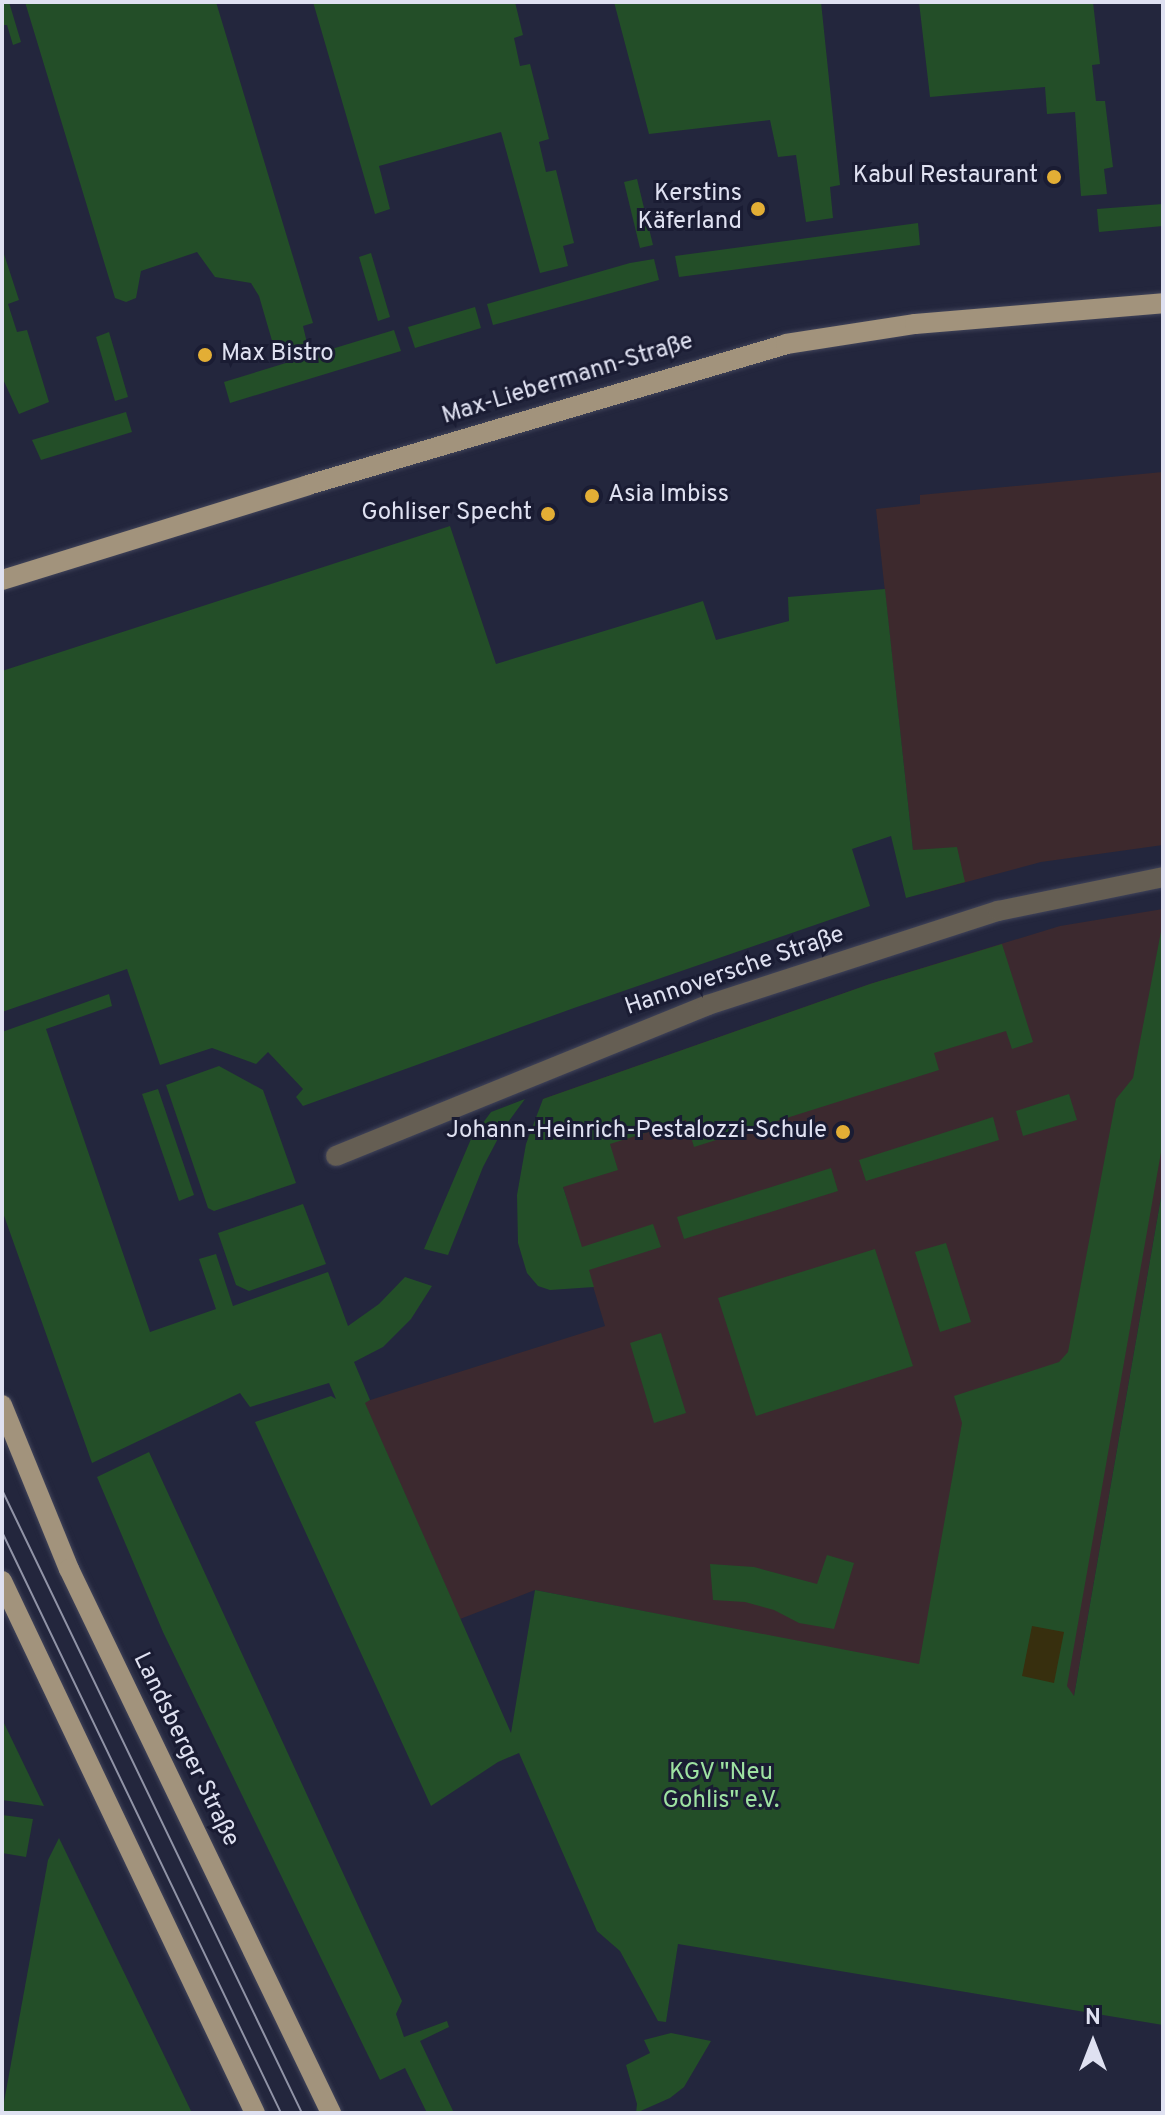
<!DOCTYPE html>
<meta charset="utf-8">
<style>
body{margin:0}
#map{position:relative;width:1165px;height:2115px;overflow:hidden;background:#23263d;font-family:Overpass,sans-serif}
div>[style]{position:absolute}
[style*='--x']{left:calc(var(--x)*1px);top:calc(var(--y)*1px);width:calc(var(--w)*1px);rotate:calc(var(--a)*1deg)}
.industrial>*{inset:0;background:#3d292d}
.education>*{inset:0;background:#3c292f}
.green>*{inset:0;background:#234e28}
.sand>*{inset:0;background:#372f0e}
.roads{filter:drop-shadow(0 0 2px #41445a) drop-shadow(0 0 2px #41445a)}
.minor>*{height:20px;margin:-10px;padding:0 10px;transform-origin:10px;border-radius:10px;background:#655e53}
.major>*{height:20px;margin:-10px;padding:0 10px;transform-origin:10px;border-radius:10px;background:#a2937c}
.tram>*{height:2px;margin:-1px;padding:0 1px;transform-origin:1px;border-radius:1px;background:#9093a6}
.dots>*{width:22px;height:22px;translate:-50% -50%;box-sizing:border-box;border:4px solid #1a1c33;border-radius:50%}
span{translate:-50% -50%;white-space:nowrap;text-align:center;line-height:1.15;-webkit-text-stroke:6px #1a1c33;paint-order:stroke}
.poi-label{font-size:24px;color:#dfe1f1}
.right{translate:-100% -50%;text-align:right}
.left{translate:0 -50%;text-align:left}
.street-label{font-size:24px;color:#dfe1f1}
.park-label{font-size:24px;color:#9ee2a2}
.frame{position:absolute;inset:0;border:4px solid #dfe1f1;pointer-events:none}
.north{position:absolute;left:1053px;top:2003px;width:80px;height:80px;-webkit-text-stroke:6px #1a1c33;paint-order:stroke;rotate:0deg;font-size:22px;font-weight:700;line-height:32px;text-align:center;color:#dfe1f1}
.north::after{content:'';display:block;margin:auto;width:28px;height:36px;background:#dfe1f1;clip-path:polygon(50% 0,100% 100%,50% 72%,0 100%)}
</style>
<div id="map">
<div class="industrial">
<div style="clip-path:polygon(1163px 472px,1163px 845px,1041px 862px,925px 893px,913px 851px,876px 509px,920px 504px,920px 495px)"></div>
</div>
<div class="education">
<div style="clip-path:polygon(1163px 909px,1163px 1186px,1074px 1696px,535px 1590px,460px 1619px,364px 1402px,605px 1326px,563px 1187px,543px 1099px,870px 984px,1060px 926px)"></div>
</div>
<div class="green">
<div style="clip-path:polygon(2px 2px,9px 2px,21px 42px,13px 45px,7px 25px,3px 25px)"></div>
<div style="clip-path:polygon(25px 2px,216px 2px,313px 323px,303px 326px,307px 343px,275px 351px,259px 296px,251px 283px,215px 277px,197px 252px,141px 271px,136px 298px,126px 302px,115px 298px)"></div>
<div style="clip-path:polygon(313px 2px,515px 2px,523px 35px,514px 38px,520px 66px,530px 64px,549px 139px,539px 142px,546px 172px,556px 170px,574px 243px,563px 246px,568px 266px,540px 273px,501px 132px,379px 166px,390px 209px,375px 214px)"></div>
<div style="clip-path:polygon(614px 2px,821px 2px,840px 185px,830px 187px,833px 218px,806px 222px,796px 155px,778px 157px,770px 120px,649px 134px)"></div>
<div style="clip-path:polygon(919px 2px,1093px 2px,1100px 64px,1092px 65px,1096px 101px,1105px 101px,1113px 167px,1104px 169px,1107px 194px,1081px 196px,1075px 112px,1047px 114px,1045px 87px,930px 97px)"></div>
<div style="clip-path:polygon(637px 179px,653px 245px,640px 248px,624px 182px)"></div>
<div style="clip-path:polygon(1163px 204px,1163px 226px,1099px 232px,1097px 209px)"></div>
<div style="clip-path:polygon(918px 223px,920px 245px,679px 277px,675px 256px)"></div>
<div style="clip-path:polygon(2px 248px,19px 300px,8px 304px,17px 332px,27px 330px,49px 402px,19px 414px,2px 377px)"></div>
<div style="clip-path:polygon(371px 253px,390px 317px,378px 321px,359px 257px)"></div>
<div style="clip-path:polygon(654px 259px,659px 280px,493px 325px,487px 304px,630px 263px)"></div>
<div style="clip-path:polygon(475px 307px,481px 328px,415px 348px,408px 327px)"></div>
<div style="clip-path:polygon(394px 330px,401px 351px,230px 403px,224px 382px)"></div>
<div style="clip-path:polygon(109px 332px,128px 397px,115px 401px,96px 337px)"></div>
<div style="clip-path:polygon(126px 412px,132px 432px,41px 460px,32px 440px)"></div>
<div style="clip-path:polygon(450px 526px,496px 664px,703px 601px,716px 640px,789px 621px,788px 597px,885px 589px,913px 850px,957px 847px,965px 882px,906px 898px,891px 836px,852px 849px,870px 906px,574px 1008px,303px 1106px,296px 1097px,303px 1089px,268px 1052px,256px 1064px,212px 1048px,160px 1065px,127px 969px,2px 1012px,2px 671px)"></div>
<div style="clip-path:polygon(1163px 921px,1163px 1141px,1067px 1686px,1074px 1696px,1163px 1186px,1163px 2025px,678px 1944px,666px 2022px,658px 2021px,620px 1951px,597px 1931px,519px 1753px,498px 1762px,431px 1806px,255px 1422px,331px 1396px,336px 1399px,329px 1383px,250px 1407px,240px 1393px,92px 1463px,2px 1210px,2px 1032px,109px 994px,112px 1006px,46px 1029px,150px 1332px,216px 1309px,199px 1259px,216px 1254px,233px 1306px,328px 1272px,348px 1326px,379px 1304px,405px 1277px,432px 1286px,411px 1319px,383px 1347px,354px 1362px,370px 1400px,365px 1403px,511px 1733px,535px 1590px,919px 1664px,962px 1423px,954px 1396px,1059px 1362px,1068px 1352px,1116px 1099px,1133px 1078px)"></div>
<div style="clip-path:polygon(1002px 944px,1033px 1042px,1012px 1049px,1006px 1031px,934px 1053px,939px 1070px,694px 1147px,686px 1120px,610px 1144px,618px 1170px,563px 1187px,582px 1247px,653px 1224px,661px 1247px,589px 1270px,594px 1287px,550px 1290px,538px 1286px,527px 1273px,518px 1243px,517px 1195px,526px 1144px,543px 1099px,870px 984px)"></div>
<div style="clip-path:polygon(219px 1066px,263px 1090px,296px 1183px,214px 1211px,208px 1208px,166px 1085px)"></div>
<div style="clip-path:polygon(158px 1089px,194px 1195px,179px 1201px,142px 1094px)"></div>
<div style="clip-path:polygon(1069px 1094px,1077px 1120px,1023px 1136px,1016px 1111px)"></div>
<div style="clip-path:polygon(525px 1099px,503px 1129px,483px 1167px,448px 1255px,424px 1249px,471px 1139px,491px 1112px)"></div>
<div style="clip-path:polygon(993px 1117px,999px 1140px,866px 1181px,859px 1160px)"></div>
<div style="clip-path:polygon(831px 1168px,838px 1191px,684px 1239px,677px 1217px)"></div>
<div style="clip-path:polygon(303px 1204px,326px 1264px,249px 1291px,236px 1285px,218px 1233px)"></div>
<div style="clip-path:polygon(946px 1243px,971px 1322px,940px 1332px,915px 1252px)"></div>
<div style="clip-path:polygon(875px 1249px,913px 1366px,756px 1416px,718px 1298px)"></div>
<div style="clip-path:polygon(661px 1333px,686px 1413px,654px 1423px,630px 1343px)"></div>
<div style="clip-path:polygon(149px 1452px,402px 2001px,396px 2014px,404px 2037px,447px 2021px,449px 2027px,420px 2041px,454px 2113px,427px 2113px,405px 2068px,380px 2080px,163px 1632px,97px 1477px)"></div>
<div style="clip-path:polygon(827px 1555px,854px 1563px,834px 1629px,799px 1623px,774px 1610px,745px 1602px,713px 1600px,710px 1564px,754px 1567px,817px 1584px)"></div>
<div style="clip-path:polygon(2px 1719px,44px 1806px,2px 1800px)"></div>
<div style="clip-path:polygon(2px 1815px,33px 1819px,26px 1857px,2px 1853px)"></div>
<div style="clip-path:polygon(59px 1838px,192px 2113px,2px 2113px,48px 1860px)"></div>
<div style="clip-path:polygon(671px 2033px,711px 2041px,684px 2087px,670px 2098px,636px 2113px,637px 2104px,626px 2065px,650px 2053px,644px 2040px)"></div>
</div>
<div class="sand">
<div style="clip-path:polygon(1032px 1626px,1064px 1632px,1054px 1683px,1022px 1676px)"></div>
</div>
<div class="roads">
<div class="minor">
<div style="--x:336;--y:1156;--w:401;--a:-22.1"></div>
<div style="--x:708;--y:1005;--w:305;--a:-18"></div>
<div style="--x:998;--y:911;--w:168;--a:-11.6"></div>
</div>
<div class="major">
<div style="--x:2;--y:580;--w:320;--a:-17.2"></div>
<div style="--x:308;--y:485;--w:498;--a:-16.4"></div>
<div style="--x:786;--y:344;--w:131;--a:-8.8"></div>
<div style="--x:915;--y:324;--w:249;--a:-4.8"></div>
<div style="--x:2;--y:1405;--w:177;--a:67.8"></div>
<div style="--x:69;--y:1569;--w:604;--a:64.28"></div>
<div style="--x:2;--y:1581;--w:589;--a:64.57"></div>
</div>
</div>
<div class="tram">
<div style="--x:2;--y:1490;--w:691;--a:64.29"></div>
<div style="--x:2;--y:1532;--w:645;--a:64.35"></div>
</div>
<div class="dots">
<div style="left:1054px;top:177px;background:#e3ae35"></div>
<div style="left:758px;top:209px;background:#e3ae35"></div>
<div style="left:205px;top:355px;background:#e3ae35"></div>
<div style="left:592px;top:496px;background:#e3ae35"></div>
<div style="left:548px;top:514px;background:#e3ae35"></div>
<div style="left:843px;top:1132px;background:#e3ae35"></div>
</div>
<div class="poi-label">
<span class="right" style="left:1038px;top:177px">Kabul Restaurant</span>
<span class="right" style="left:742px;top:209px">Kerstins<br>Käferland</span>
<span class="left" style="left:221px;top:355px">Max Bistro</span>
<span class="left" style="left:608px;top:496px">Asia Imbiss</span>
<span class="right" style="left:532px;top:514px">Gohliser Specht</span>
<span class="right" style="left:827px;top:1132px">Johann-Heinrich-Pestalozzi-Schule</span>
</div>
<div class="street-label">
<span style="left:568px;top:380px;rotate:-17deg">Max-Liebermann-Straße</span>
<span style="left:735px;top:972px;rotate:-19deg">Hannoversche Straße</span>
<span style="left:185px;top:1750px;rotate:64deg">Landsberger Straße</span>
</div>
<div class="park-label">
<span style="left:721px;top:1788px">KGV "Neu<br>Gohlis" e.V.</span>
</div>
<div class="frame"></div>
<div class="north">N</div>
</div>
